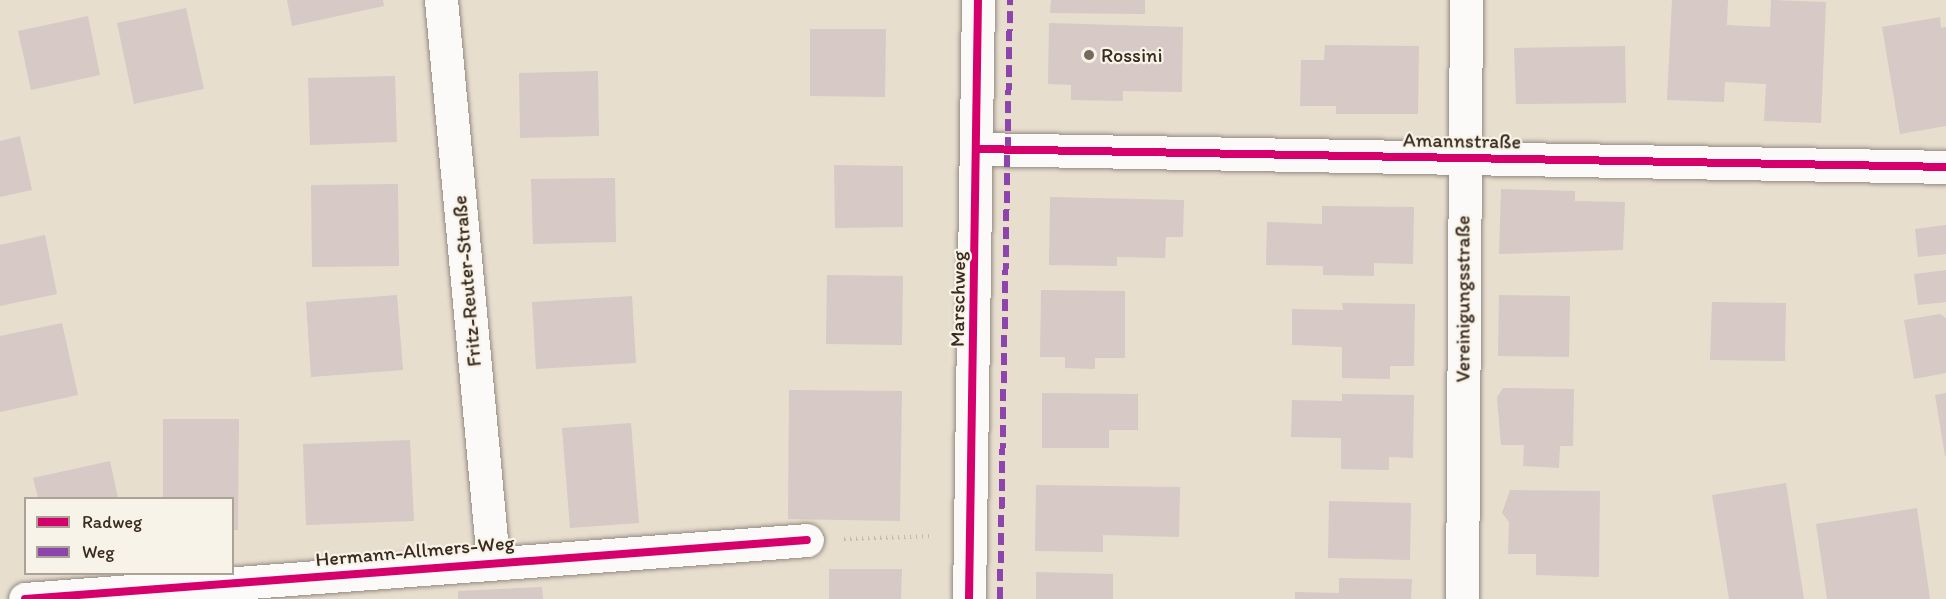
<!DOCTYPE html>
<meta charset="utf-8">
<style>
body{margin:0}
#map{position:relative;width:1946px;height:599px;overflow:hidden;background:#e8dece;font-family:Itim,sans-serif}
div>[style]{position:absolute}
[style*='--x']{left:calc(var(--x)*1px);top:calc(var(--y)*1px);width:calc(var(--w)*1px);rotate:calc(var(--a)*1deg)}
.building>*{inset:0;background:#d6c9c6}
.path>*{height:4px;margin-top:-2px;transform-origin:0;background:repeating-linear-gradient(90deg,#bebbb7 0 1.5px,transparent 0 6px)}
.roads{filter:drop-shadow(0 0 2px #928a80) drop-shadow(0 0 2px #928a80)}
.minor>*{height:33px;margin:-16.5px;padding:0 16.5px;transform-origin:16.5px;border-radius:16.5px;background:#fcfaf8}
.tertiary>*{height:33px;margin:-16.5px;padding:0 16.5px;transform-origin:16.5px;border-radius:16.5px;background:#fcfaf8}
.quiet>*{height:6px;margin-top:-3px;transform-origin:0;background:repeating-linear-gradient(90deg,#8e44ad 0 12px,transparent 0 18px)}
.cycleway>*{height:8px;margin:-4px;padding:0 4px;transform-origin:4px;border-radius:4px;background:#d6006c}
.dots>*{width:16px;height:16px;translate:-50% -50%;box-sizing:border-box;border:3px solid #f7f3e8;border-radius:50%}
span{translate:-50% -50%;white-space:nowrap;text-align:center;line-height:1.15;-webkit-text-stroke:4.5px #f7f3e8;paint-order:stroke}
.poi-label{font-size:20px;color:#3b2a1e}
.left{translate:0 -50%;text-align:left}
.street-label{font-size:20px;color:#3b2a1e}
.legend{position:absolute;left:24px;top:497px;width:210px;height:78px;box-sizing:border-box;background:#f7f3e8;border:2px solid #aca397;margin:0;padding:8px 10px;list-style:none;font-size:18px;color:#3b2a1e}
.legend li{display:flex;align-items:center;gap:12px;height:30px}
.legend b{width:30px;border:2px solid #aca397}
</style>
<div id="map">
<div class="building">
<div style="clip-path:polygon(287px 0,383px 0,384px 6px,292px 26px)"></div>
<div style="clip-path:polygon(1051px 0,1145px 0,1145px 14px,1050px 13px)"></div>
<div style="clip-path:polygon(1672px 0,1728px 0,1727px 25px,1770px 27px,1771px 0,1826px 2px,1821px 123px,1764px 121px,1766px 84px,1725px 82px,1724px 102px,1667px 100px)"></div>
<div style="clip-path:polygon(186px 8px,204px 89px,134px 104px,117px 23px)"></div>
<div style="clip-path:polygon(88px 16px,100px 75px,31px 90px,18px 31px)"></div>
<div style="clip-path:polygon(1940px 17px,1941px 28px,1946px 27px,1946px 126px,1900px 134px,1882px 27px)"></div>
<div style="clip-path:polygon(1049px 23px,1183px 27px,1182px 92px,1123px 91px,1123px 101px,1071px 100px,1071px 85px,1048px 84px)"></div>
<div style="clip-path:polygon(810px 29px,886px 29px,885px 97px,810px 96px)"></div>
<div style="clip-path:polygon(1325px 45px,1419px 46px,1418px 114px,1336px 114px,1336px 106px,1300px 106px,1301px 60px,1324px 60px)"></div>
<div style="clip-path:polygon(1625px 46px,1626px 103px,1516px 104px,1514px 48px)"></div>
<div style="clip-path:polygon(598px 71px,599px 136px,520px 138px,519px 73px)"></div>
<div style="clip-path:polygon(395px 76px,397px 142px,310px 145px,308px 78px)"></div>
<div style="clip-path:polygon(20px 136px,32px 190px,0 197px,0 141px)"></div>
<div style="clip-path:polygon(834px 165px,903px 166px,903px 227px,835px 228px)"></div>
<div style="clip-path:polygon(615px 178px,616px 242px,533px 244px,531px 179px)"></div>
<div style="clip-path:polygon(398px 184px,399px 266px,312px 267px,311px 185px)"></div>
<div style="clip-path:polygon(1501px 189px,1575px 191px,1575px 201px,1625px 202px,1623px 250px,1499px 254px)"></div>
<div style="clip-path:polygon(1050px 197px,1184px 200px,1183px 237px,1166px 237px,1165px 258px,1117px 257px,1117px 266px,1049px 265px)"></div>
<div style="clip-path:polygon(1322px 206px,1414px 207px,1413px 264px,1374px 263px,1374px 276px,1323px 275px,1323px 266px,1266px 265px,1267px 222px,1322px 224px)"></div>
<div style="clip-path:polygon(1946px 225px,1946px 254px,1918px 257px,1915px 229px)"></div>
<div style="clip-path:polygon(45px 235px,57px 294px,0 306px,0 245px)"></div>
<div style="clip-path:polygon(1946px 270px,1946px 302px,1918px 305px,1914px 274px)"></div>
<div style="clip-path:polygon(827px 275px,903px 276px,902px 345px,826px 344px)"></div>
<div style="clip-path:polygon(1041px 290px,1125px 291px,1125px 358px,1095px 358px,1095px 369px,1065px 368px,1065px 357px,1040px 357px)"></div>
<div style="clip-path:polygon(397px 295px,403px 370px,311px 377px,306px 302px)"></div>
<div style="clip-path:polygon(1499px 295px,1570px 296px,1569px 357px,1498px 356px)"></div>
<div style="clip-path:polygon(632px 296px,636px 363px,536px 369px,532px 302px)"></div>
<div style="clip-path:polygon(1712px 302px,1786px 303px,1785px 361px,1710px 360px)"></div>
<div style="clip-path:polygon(1342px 303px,1415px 304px,1414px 366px,1390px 366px,1390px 379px,1342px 378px,1342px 347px,1292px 345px,1292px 309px,1343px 310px)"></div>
<div style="clip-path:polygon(1940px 314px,1946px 318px,1946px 373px,1914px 379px,1904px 320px)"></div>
<div style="clip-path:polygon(62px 323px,78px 395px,0 412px,0 336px)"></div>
<div style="clip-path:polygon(1503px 388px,1574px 389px,1573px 446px,1560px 446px,1559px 468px,1523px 466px,1524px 445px,1501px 445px,1497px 397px)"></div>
<div style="clip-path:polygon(789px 390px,902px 391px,900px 521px,788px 519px)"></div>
<div style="clip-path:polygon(1042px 393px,1138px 394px,1138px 430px,1109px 430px,1109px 448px,1042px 448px)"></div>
<div style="clip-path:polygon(1946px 393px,1946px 456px,1945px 456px,1935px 395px)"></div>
<div style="clip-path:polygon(1342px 394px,1414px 395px,1413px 458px,1389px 457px,1389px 470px,1341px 469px,1341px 438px,1291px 437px,1292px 400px,1342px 401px)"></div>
<div style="clip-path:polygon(163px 419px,239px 419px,238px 530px,232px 530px,232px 498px,163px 498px)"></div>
<div style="clip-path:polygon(631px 423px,639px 523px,570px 528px,562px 428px)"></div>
<div style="clip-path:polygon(410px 440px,414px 521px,306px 525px,303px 444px)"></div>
<div style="clip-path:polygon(110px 461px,118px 498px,38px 498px,33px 478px)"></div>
<div style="clip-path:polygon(1786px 483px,1804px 599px,1729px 599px,1712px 495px)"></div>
<div style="clip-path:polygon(1036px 485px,1180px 487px,1179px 537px,1103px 535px,1103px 552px,1035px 551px)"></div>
<div style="clip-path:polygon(1510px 490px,1600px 491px,1599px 577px,1536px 575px,1536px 554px,1508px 554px,1509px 522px,1502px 513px)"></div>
<div style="clip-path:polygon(1329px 501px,1411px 503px,1410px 560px,1328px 558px)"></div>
<div style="clip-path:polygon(1917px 508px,1930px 599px,1827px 599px,1816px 524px)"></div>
<div style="clip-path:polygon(829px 569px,902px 569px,901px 599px,829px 599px)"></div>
<div style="clip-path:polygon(1036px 572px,1113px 574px,1113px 599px,1036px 599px)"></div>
<div style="clip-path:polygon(1339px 578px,1412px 579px,1411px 599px,1295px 599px,1295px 592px,1339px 593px)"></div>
<div style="clip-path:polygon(542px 587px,543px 599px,458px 599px,458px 591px)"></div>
</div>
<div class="path">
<div style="--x:844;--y:539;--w:88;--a:-2"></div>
</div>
<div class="roads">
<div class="minor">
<div style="--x:441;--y:0;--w:563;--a:84.7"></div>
<div style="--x:977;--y:149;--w:969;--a:1.06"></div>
<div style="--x:25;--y:599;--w:784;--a:-4.31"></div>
<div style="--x:1462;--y:599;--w:599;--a:-89.62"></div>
</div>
<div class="tertiary">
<div style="--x:969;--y:599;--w:599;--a:-89.14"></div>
</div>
</div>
<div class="quiet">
<div style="--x:1000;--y:599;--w:599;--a:-89.04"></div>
</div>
<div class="cycleway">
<div style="--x:977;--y:149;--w:969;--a:1.06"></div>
<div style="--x:25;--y:599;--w:784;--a:-4.31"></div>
<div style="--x:969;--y:599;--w:599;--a:-89.14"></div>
</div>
<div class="dots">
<div style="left:1089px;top:55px;background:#78695c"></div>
</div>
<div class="poi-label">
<span class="left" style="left:1101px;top:55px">Rossini</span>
</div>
<div class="street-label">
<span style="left:1462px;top:141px;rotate:1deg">Amannstraße</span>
<span style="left:467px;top:281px;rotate:-95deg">Fritz-Reuter-Straße</span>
<span style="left:958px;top:299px;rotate:-89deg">Marschweg</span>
<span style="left:1463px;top:299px;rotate:-90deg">Vereinigungsstraße</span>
<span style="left:415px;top:551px;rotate:-5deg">Hermann-Allmers-Weg</span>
</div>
<ul class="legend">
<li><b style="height:8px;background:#d6006c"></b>Radweg</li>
<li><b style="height:8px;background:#8e44ad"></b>Weg</li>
</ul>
</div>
